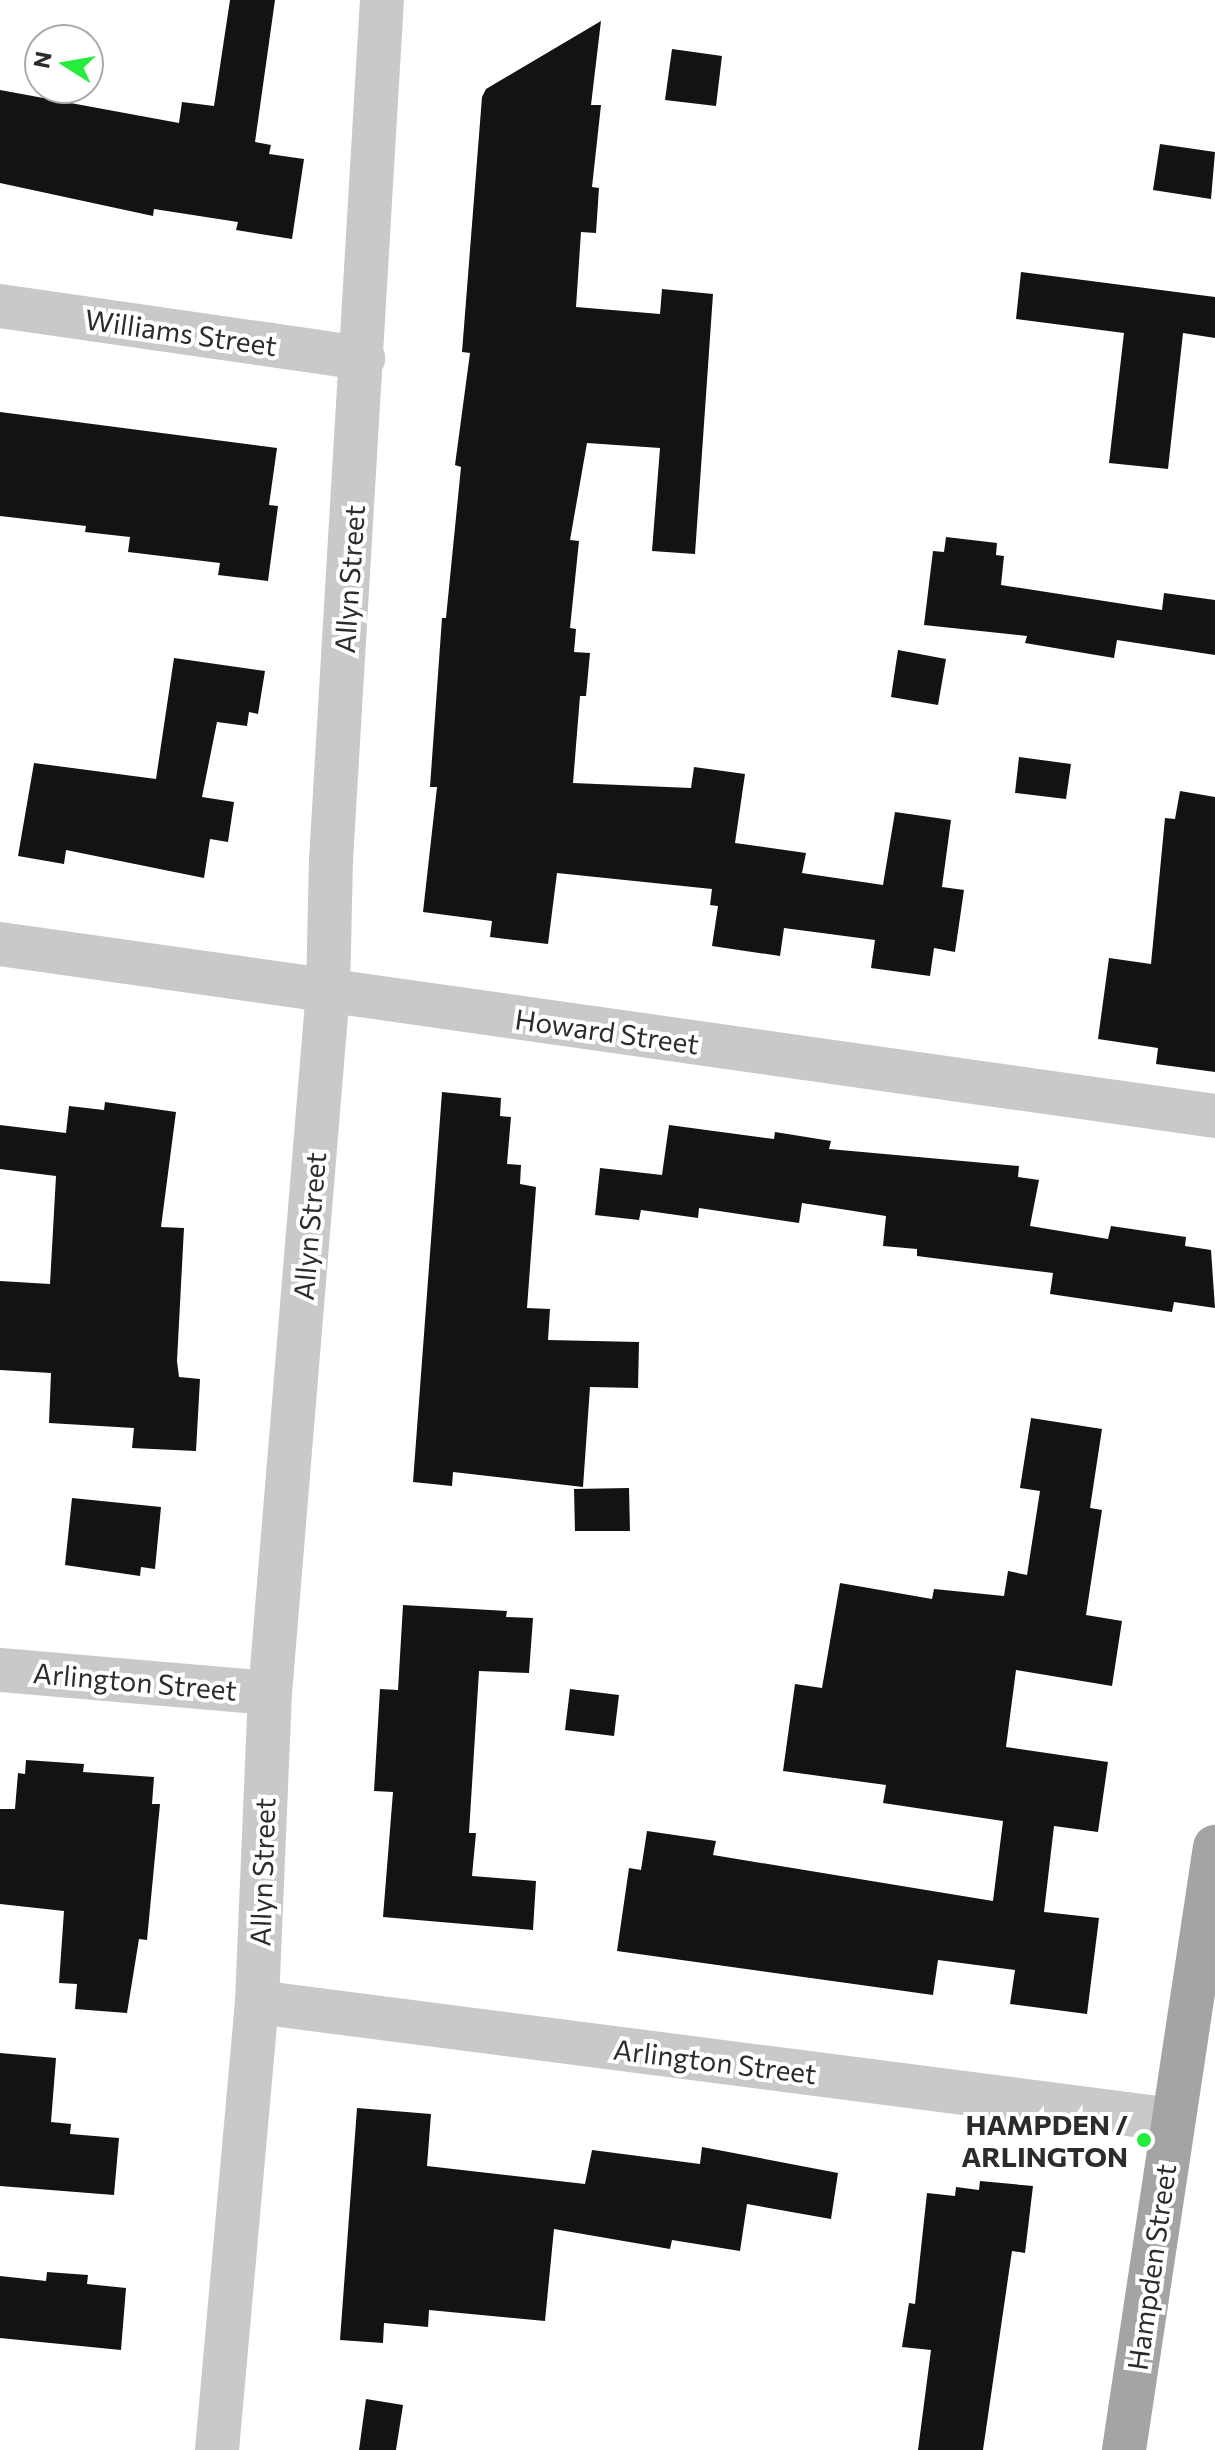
<!DOCTYPE html>
<style>
body{margin:0}
#map{position:relative;width:1215px;height:2450px;overflow:hidden;background:#fff;font-family:Commissioner,sans-serif}
div>[style]{position:absolute}
[style*='--x']{left:calc(var(--x)*1px);top:calc(var(--y)*1px);width:calc(var(--w)*1px);rotate:calc(var(--a)*1deg)}
.building>*{inset:0;background:#131313}
.minor>*{height:44px;margin:-22px;padding:0 22px;transform-origin:22px;border-radius:22px;background:#c9c9c9}
.major>*{height:44px;margin:-22px;padding:0 22px;transform-origin:22px;border-radius:22px;background:#a4a4a4}
.dots>*{width:22px;height:22px;translate:-50% -50%;box-sizing:border-box;border:4px solid #fff;border-radius:50%}
span{translate:-50% -50%;white-space:nowrap;text-align:center;line-height:1.15;-webkit-text-stroke:8px #fff;paint-order:stroke}
.street-label{font-size:28px;color:#2c2c2c}
.poi-label{font-size:28px;color:#2c2c2c;font-weight:700}
.right{translate:-100% -50%;text-align:right}
.north{position:absolute;left:24px;top:24px;width:80px;height:80px;box-sizing:border-box;background:#fff;border:2px solid #ababab;border-radius:50%;rotate:281deg;font-size:22px;font-weight:700;line-height:32px;text-align:center;color:#2c2c2c}
.north::after{content:'';display:block;margin:auto;width:28px;height:36px;background:#25ec3d;clip-path:polygon(50% 0,100% 100%,50% 72%,0 100%)}
</style>
<div id="map">
<div class="building">
<div style="clip-path:polygon(230px 0,275px 0,255px 142px,271px 145px,269px 154px,304px 159px,292px 239px,236px 230px,238px 222px,154px 209px,153px 216px,0 183px,0 90px,179px 123px,182px 102px,214px 106px)"></div>
<div style="clip-path:polygon(601px 21px,591px 105px,601px 105px,592px 187px,599px 188px,596px 233px,581px 232px,576px 307px,660px 314px,662px 289px,713px 294px,695px 554px,652px 551px,660px 448px,587px 443px,570px 540px,579px 541px,570px 628px,576px 629px,574px 652px,590px 653px,586px 696px,580px 696px,573px 783px,691px 788px,694px 767px,745px 774px,735px 843px,806px 853px,802px 873px,883px 885px,895px 812px,951px 820px,942px 887px,964px 890px,955px 952px,934px 948px,930px 976px,871px 968px,875px 940px,784px 928px,780px 956px,712px 946px,718px 906px,710px 905px,712px 889px,557px 873px,548px 944px,490px 937px,492px 921px,423px 912px,437px 787px,430px 787px,442px 618px,446px 618px,461px 467px,455px 465px,470px 353px,462px 352px,482px 97px,486px 89px)"></div>
<div style="clip-path:polygon(672px 49px,722px 56px,716px 106px,665px 100px)"></div>
<div style="clip-path:polygon(1160px 144px,1215px 152px,1211px 199px,1153px 190px)"></div>
<div style="clip-path:polygon(1021px 272px,1215px 297px,1215px 338px,1183px 333px,1168px 469px,1109px 463px,1124px 333px,1016px 319px)"></div>
<div style="clip-path:polygon(0 412px,277px 448px,269px 505px,278px 506px,268px 581px,218px 575px,220px 563px,128px 552px,130px 537px,85px 532px,86px 526px,0 516px)"></div>
<div style="clip-path:polygon(946px 537px,997px 543px,996px 555px,1004px 556px,1001px 585px,1162px 610px,1164px 593px,1215px 600px,1215px 655px,1117px 640px,1114px 658px,1025px 643px,1027px 636px,924px 625px,933px 551px,944px 552px)"></div>
<div style="clip-path:polygon(898px 650px,946px 659px,938px 705px,891px 697px)"></div>
<div style="clip-path:polygon(174px 658px,265px 671px,258px 714px,249px 712px,247px 726px,217px 722px,202px 797px,234px 802px,228px 842px,210px 839px,204px 878px,66px 850px,64px 864px,18px 856px,34px 763px,156px 779px)"></div>
<div style="clip-path:polygon(1019px 757px,1071px 764px,1066px 799px,1015px 793px)"></div>
<div style="clip-path:polygon(1180px 791px,1215px 797px,1215px 1072px,1156px 1064px,1158px 1048px,1098px 1039px,1109px 958px,1151px 964px,1165px 818px,1175px 819px)"></div>
<div style="clip-path:polygon(442px 1092px,501px 1098px,500px 1116px,511px 1117px,507px 1164px,521px 1165px,520px 1184px,536px 1187px,527px 1308px,550px 1309px,548px 1340px,639px 1342px,638px 1388px,590px 1387px,583px 1487px,453px 1472px,452px 1486px,413px 1482px)"></div>
<div style="clip-path:polygon(105px 1102px,176px 1112px,161px 1227px,184px 1228px,177px 1361px,179px 1377px,200px 1379px,196px 1451px,132px 1448px,134px 1428px,49px 1423px,51px 1373px,0 1370px,0 1281px,50px 1284px,56px 1176px,0 1169px,0 1125px,66px 1133px,69px 1106px,104px 1110px)"></div>
<div style="clip-path:polygon(669px 1125px,774px 1139px,775px 1132px,831px 1141px,829px 1149px,1019px 1166px,1018px 1177px,1039px 1180px,1030px 1226px,1108px 1239px,1111px 1226px,1186px 1237px,1185px 1246px,1211px 1250px,1215px 1308px,1174px 1302px,1172px 1312px,1050px 1294px,1053px 1273px,917px 1256px,917px 1249px,883px 1246px,886px 1216px,802px 1203px,799px 1223px,699px 1208px,698px 1218px,641px 1210px,639px 1220px,595px 1215px,600px 1168px,662px 1175px)"></div>
<div style="clip-path:polygon(1031px 1418px,1102px 1429px,1090px 1508px,1102px 1510px,1086px 1615px,1122px 1621px,1112px 1686px,1016px 1670px,1006px 1747px,1108px 1762px,1098px 1832px,1054px 1826px,1044px 1912px,1099px 1918px,1087px 2014px,1010px 2004px,1015px 1970px,938px 1960px,933px 1995px,617px 1951px,629px 1868px,641px 1870px,647px 1831px,716px 1841px,713px 1855px,993px 1901px,1003px 1821px,883px 1803px,886px 1785px,783px 1771px,795px 1684px,822px 1688px,840px 1583px,932px 1599px,934px 1589px,1004px 1596px,1008px 1571px,1027px 1575px,1040px 1491px,1020px 1488px)"></div>
<div style="clip-path:polygon(629px 1488px,630px 1531px,575px 1531px,574px 1489px)"></div>
<div style="clip-path:polygon(72px 1498px,161px 1507px,155px 1569px,141px 1567px,140px 1576px,65px 1565px)"></div>
<div style="clip-path:polygon(403px 1605px,507px 1611px,506px 1617px,533px 1618px,529px 1673px,479px 1671px,469px 1833px,476px 1833px,472px 1876px,536px 1881px,533px 1930px,383px 1917px,393px 1792px,374px 1791px,380px 1689px,398px 1690px)"></div>
<div style="clip-path:polygon(570px 1689px,619px 1695px,614px 1736px,565px 1730px)"></div>
<div style="clip-path:polygon(26px 1760px,84px 1764px,83px 1772px,154px 1777px,152px 1804px,160px 1804px,147px 1940px,139px 1939px,127px 2013px,75px 2009px,77px 1984px,59px 1983px,64px 1911px,0 1904px,0 1809px,15px 1809px,18px 1773px,25px 1774px)"></div>
<div style="clip-path:polygon(0 2053px,56px 2058px,51px 2122px,71px 2124px,70px 2134px,119px 2138px,114px 2195px,0 2186px)"></div>
<div style="clip-path:polygon(357px 2108px,431px 2114px,427px 2166px,585px 2184px,592px 2150px,700px 2164px,702px 2147px,838px 2173px,831px 2219px,747px 2204px,740px 2251px,672px 2240px,670px 2249px,554px 2229px,545px 2321px,429px 2310px,428px 2327px,384px 2323px,383px 2343px,340px 2340px)"></div>
<div style="clip-path:polygon(980px 2181px,1033px 2186px,1025px 2253px,1012px 2251px,983px 2450px,918px 2450px,931px 2350px,902px 2347px,909px 2303px,915px 2304px,927px 2193px,955px 2196px,956px 2187px,979px 2190px)"></div>
<div style="clip-path:polygon(47px 2272px,88px 2275px,87px 2284px,126px 2288px,121px 2350px,0 2338px,0 2276px,46px 2281px)"></div>
<div style="clip-path:polygon(366px 2399px,403px 2405px,396px 2450px,359px 2450px)"></div>
</div>
<div class="minor">
<div style="--x:0;--y:306;--w:367;--a:8.2"></div>
<div style="--x:0;--y:944;--w:1227;--a:8.06"></div>
<div style="--x:0;--y:1670;--w:271;--a:4.9"></div>
<div style="--x:257;--y:2002;--w:924;--a:7.34"></div>
<div style="--x:217;--y:2450;--w:450;--a:-84.9"></div>
<div style="--x:257;--y:2002;--w:309;--a:-87.6"></div>
<div style="--x:270;--y:1693;--w:704;--a:-85.28"></div>
<div style="--x:328;--y:991;--w:131;--a:-88.7"></div>
<div style="--x:331;--y:860;--w:862;--a:-86.61"></div>
</div>
<div class="major">
<div style="--x:1124;--y:2450;--w:610;--a:-81.42"></div>
</div>
<div class="dots">
<div style="left:1144px;top:2140px;background:#25ec3d"></div>
</div>
<div class="street-label">
<span style="left:181px;top:332px;rotate:8deg">Williams Street</span>
<span style="left:349px;top:579px;rotate:-86deg">Allyn Street</span>
<span style="left:607px;top:1031px;rotate:8deg">Howard Street</span>
<span style="left:309px;top:1226px;rotate:-85deg">Allyn Street</span>
<span style="left:135px;top:1681px;rotate:5deg">Arlington Street</span>
<span style="left:262px;top:1872px;rotate:-88deg">Allyn Street</span>
<span style="left:715px;top:2061px;rotate:7deg">Arlington Street</span>
<span style="left:1151px;top:2267px;rotate:-82deg">Hampden Street</span>
</div>
<div class="poi-label">
<span class="right" style="left:1128px;top:2140px">HAMPDEN /<br>ARLINGTON</span>
</div>
<div class="north">N</div>
</div>
